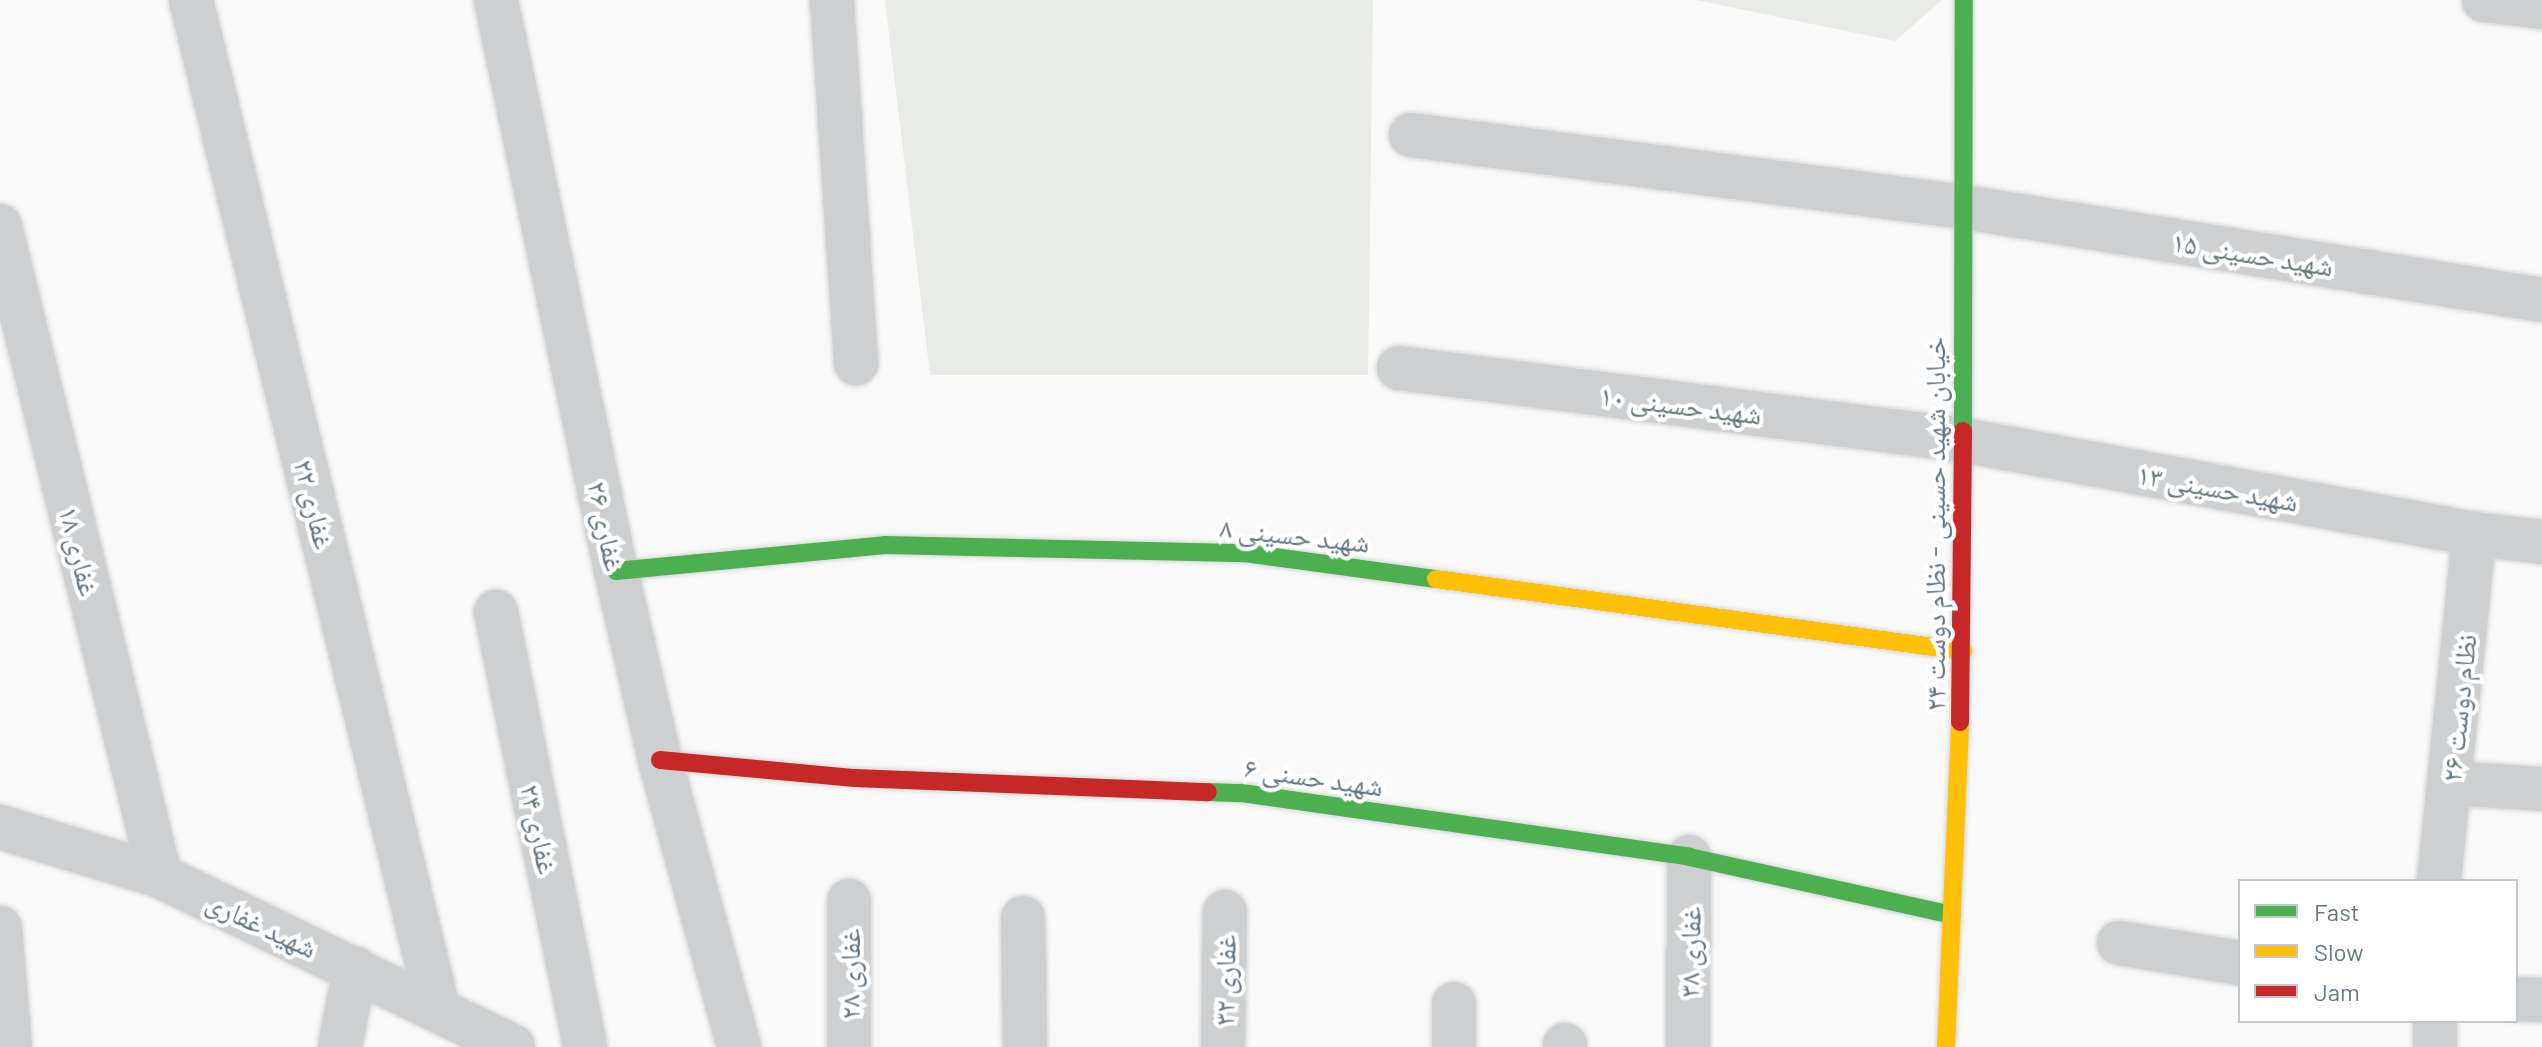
<!DOCTYPE html>
<meta charset="utf-8">
<style>
body{margin:0}
#map{position:relative;width:2542px;height:1047px;overflow:hidden;background:#f9f9f9;font-family:Barlow,"Noto Naskh Arabic",sans-serif}
div>[style]{position:absolute}
[style*='--x']{left:calc(var(--x)*1px);top:calc(var(--y)*1px);width:calc(var(--w)*1px);rotate:calc(var(--a)*1deg)}
.green>*{inset:0;background:#e8ebe6}
.roads{filter:drop-shadow(0 0 2px #d5d6d7) drop-shadow(0 0 2px #d5d6d7)}
.street>*{height:44px;margin:-22px;padding:0 22px;transform-origin:22px;border-radius:22px;background:#cecfd0}
.fast>*{height:18px;margin:-9px;padding:0 9px;transform-origin:9px;border-radius:9px;background:#4caf50}
.slow>*{height:18px;margin:-9px;padding:0 9px;transform-origin:9px;border-radius:9px;background:#ffc107}
.jam>*{height:18px;margin:-9px;padding:0 9px;transform-origin:9px;border-radius:9px;background:#c62828}
span{translate:-50% -50%;white-space:nowrap;text-align:center;line-height:1.15;-webkit-text-stroke:8px #fff;paint-order:stroke}
.street-label{font-size:28px;color:#657683}
.legend{position:absolute;left:2238px;top:879px;width:280px;height:144px;box-sizing:border-box;background:#fff;border:2px solid #c1c8cd;margin:0;padding:10px 14px;list-style:none;font-size:24px;color:#657683}
.legend li{display:flex;align-items:center;gap:16px;height:40px}
.legend b{width:40px;border:2px solid #c1c8cd}
</style>
<div id="map">
<div class="green">
<div style="clip-path:polygon(885px 0,1373px 0,1368px 375px,930px 375px)"></div>
<div style="clip-path:polygon(1696px 0,1941px 0,1941px 1px,1895px 41px)"></div>
</div>
<div class="roads">
<div class="street">
<div style="--x:191;--y:0;--w:1039;--a:76.24"></div>
<div style="--x:496;--y:0;--w:583;--a:78.13"></div>
<div style="--x:616;--y:571;--w:194;--a:76.9"></div>
<div style="--x:660;--y:760;--w:298;--a:74.6"></div>
<div style="--x:832;--y:0;--w:364;--a:86.2"></div>
<div style="--x:2484;--y:0;--w:58;--a:6.9"></div>
<div style="--x:1411;--y:135;--w:558;--a:7.42"></div>
<div style="--x:1964;--y:207;--w:585;--a:9.14"></div>
<div style="--x:0;--y:226;--w:669;--a:76.17"></div>
<div style="--x:1399;--y:368;--w:568;--a:7.29"></div>
<div style="--x:1962;--y:440;--w:521;--a:10.4"></div>
<div style="--x:2474;--y:534;--w:68;--a:6.7"></div>
<div style="--x:496;--y:612;--w:444;--a:78.4"></div>
<div style="--x:2450;--y:783;--w:92;--a:3.7"></div>
<div style="--x:0;--y:827;--w:167;--a:17"></div>
<div style="--x:160;--y:876;--w:392;--a:25.8"></div>
<div style="--x:2439;--y:881;--w:349;--a:-84.2"></div>
<div style="--x:849;--y:901;--w:146;--a:90"></div>
<div style="--x:1023;--y:918;--w:129;--a:89.1"></div>
<div style="--x:0;--y:928;--w:119;--a:85.2"></div>
<div style="--x:2119;--y:943;--w:123;--a:9.4"></div>
<div style="--x:2516;--y:999;--w:26;--a:2"></div>
<div style="--x:1454;--y:1004;--w:43;--a:90"></div>
<div style="--x:340;--y:1047;--w:80;--a:-79.2"></div>
<div style="--x:1223;--y:1047;--w:135;--a:-89.2"></div>
<div style="--x:1565;--y:1047;--w:2;--a:-90"></div>
<div style="--x:1688;--y:1047;--w:190;--a:-89.7"></div>
<div style="--x:2435;--y:1047;--w:26;--a:-90"></div>
</div>
<div class="fast">
<div style="--x:1963;--y:431;--w:431;--a:-89.9"></div>
<div style="--x:616;--y:571;--w:270;--a:-5.5"></div>
<div style="--x:885;--y:545;--w:360;--a:1.3"></div>
<div style="--x:1245;--y:553;--w:193;--a:7.8"></div>
<div style="--x:1208;--y:792;--w:34;--a:2"></div>
<div style="--x:1242;--y:793;--w:452;--a:8.1"></div>
<div style="--x:1689;--y:857;--w:269;--a:12.4"></div>
</div>
<div class="slow">
<div style="--x:1436;--y:579;--w:532;--a:7.78"></div>
<div style="--x:1946;--y:1047;--w:325;--a:-87.5"></div>
</div>
<div class="jam">
<div style="--x:1960;--y:722;--w:291;--a:-89.4"></div>
<div style="--x:660;--y:760;--w:196;--a:5.3"></div>
<div style="--x:855;--y:778;--w:353;--a:2.3"></div>
</div>
</div>
<div class="street-label">
<span style="left:2253px;top:253px;rotate:9deg">شهید حسینی ۱۵</span>
<span style="left:1681px;top:404px;rotate:7deg">شهید حسینی ۱۰</span>
<span style="left:2218px;top:487px;rotate:10deg">شهید حسینی ۱۳</span>
<span style="left:315px;top:504px;rotate:76deg">غفاری ۲۲</span>
<span style="left:1934px;top:524px;rotate:-90deg">خیابان شهید حسینی - نظام دوست ۲۴</span>
<span style="left:607px;top:526px;rotate:78deg">غفاری ۲۶</span>
<span style="left:1295px;top:534px;rotate:6deg">شهید حسینی ۸</span>
<span style="left:80px;top:551px;rotate:76deg">غفاری ۱۸</span>
<span style="left:2458px;top:708px;rotate:-84deg">نظام دوست ۲۶</span>
<span style="left:1314px;top:776px;rotate:8deg">شهید حسنی ۶</span>
<span style="left:540px;top:829px;rotate:78deg">غفاری ۲۴</span>
<span style="left:262px;top:924px;rotate:25deg">شهید غفاری</span>
<span style="left:1689px;top:952px;rotate:-89deg">غفاری ۳۸</span>
<span style="left:849px;top:974px;rotate:-90deg">غفاری ۲۸</span>
<span style="left:1224px;top:980px;rotate:-89deg">غفاری ۳۲</span>
</div>
<ul class="legend">
<li><b style="height:10px;background:#4caf50"></b>Fast</li>
<li><b style="height:10px;background:#ffc107"></b>Slow</li>
<li><b style="height:10px;background:#c62828"></b>Jam</li>
</ul>
</div>
